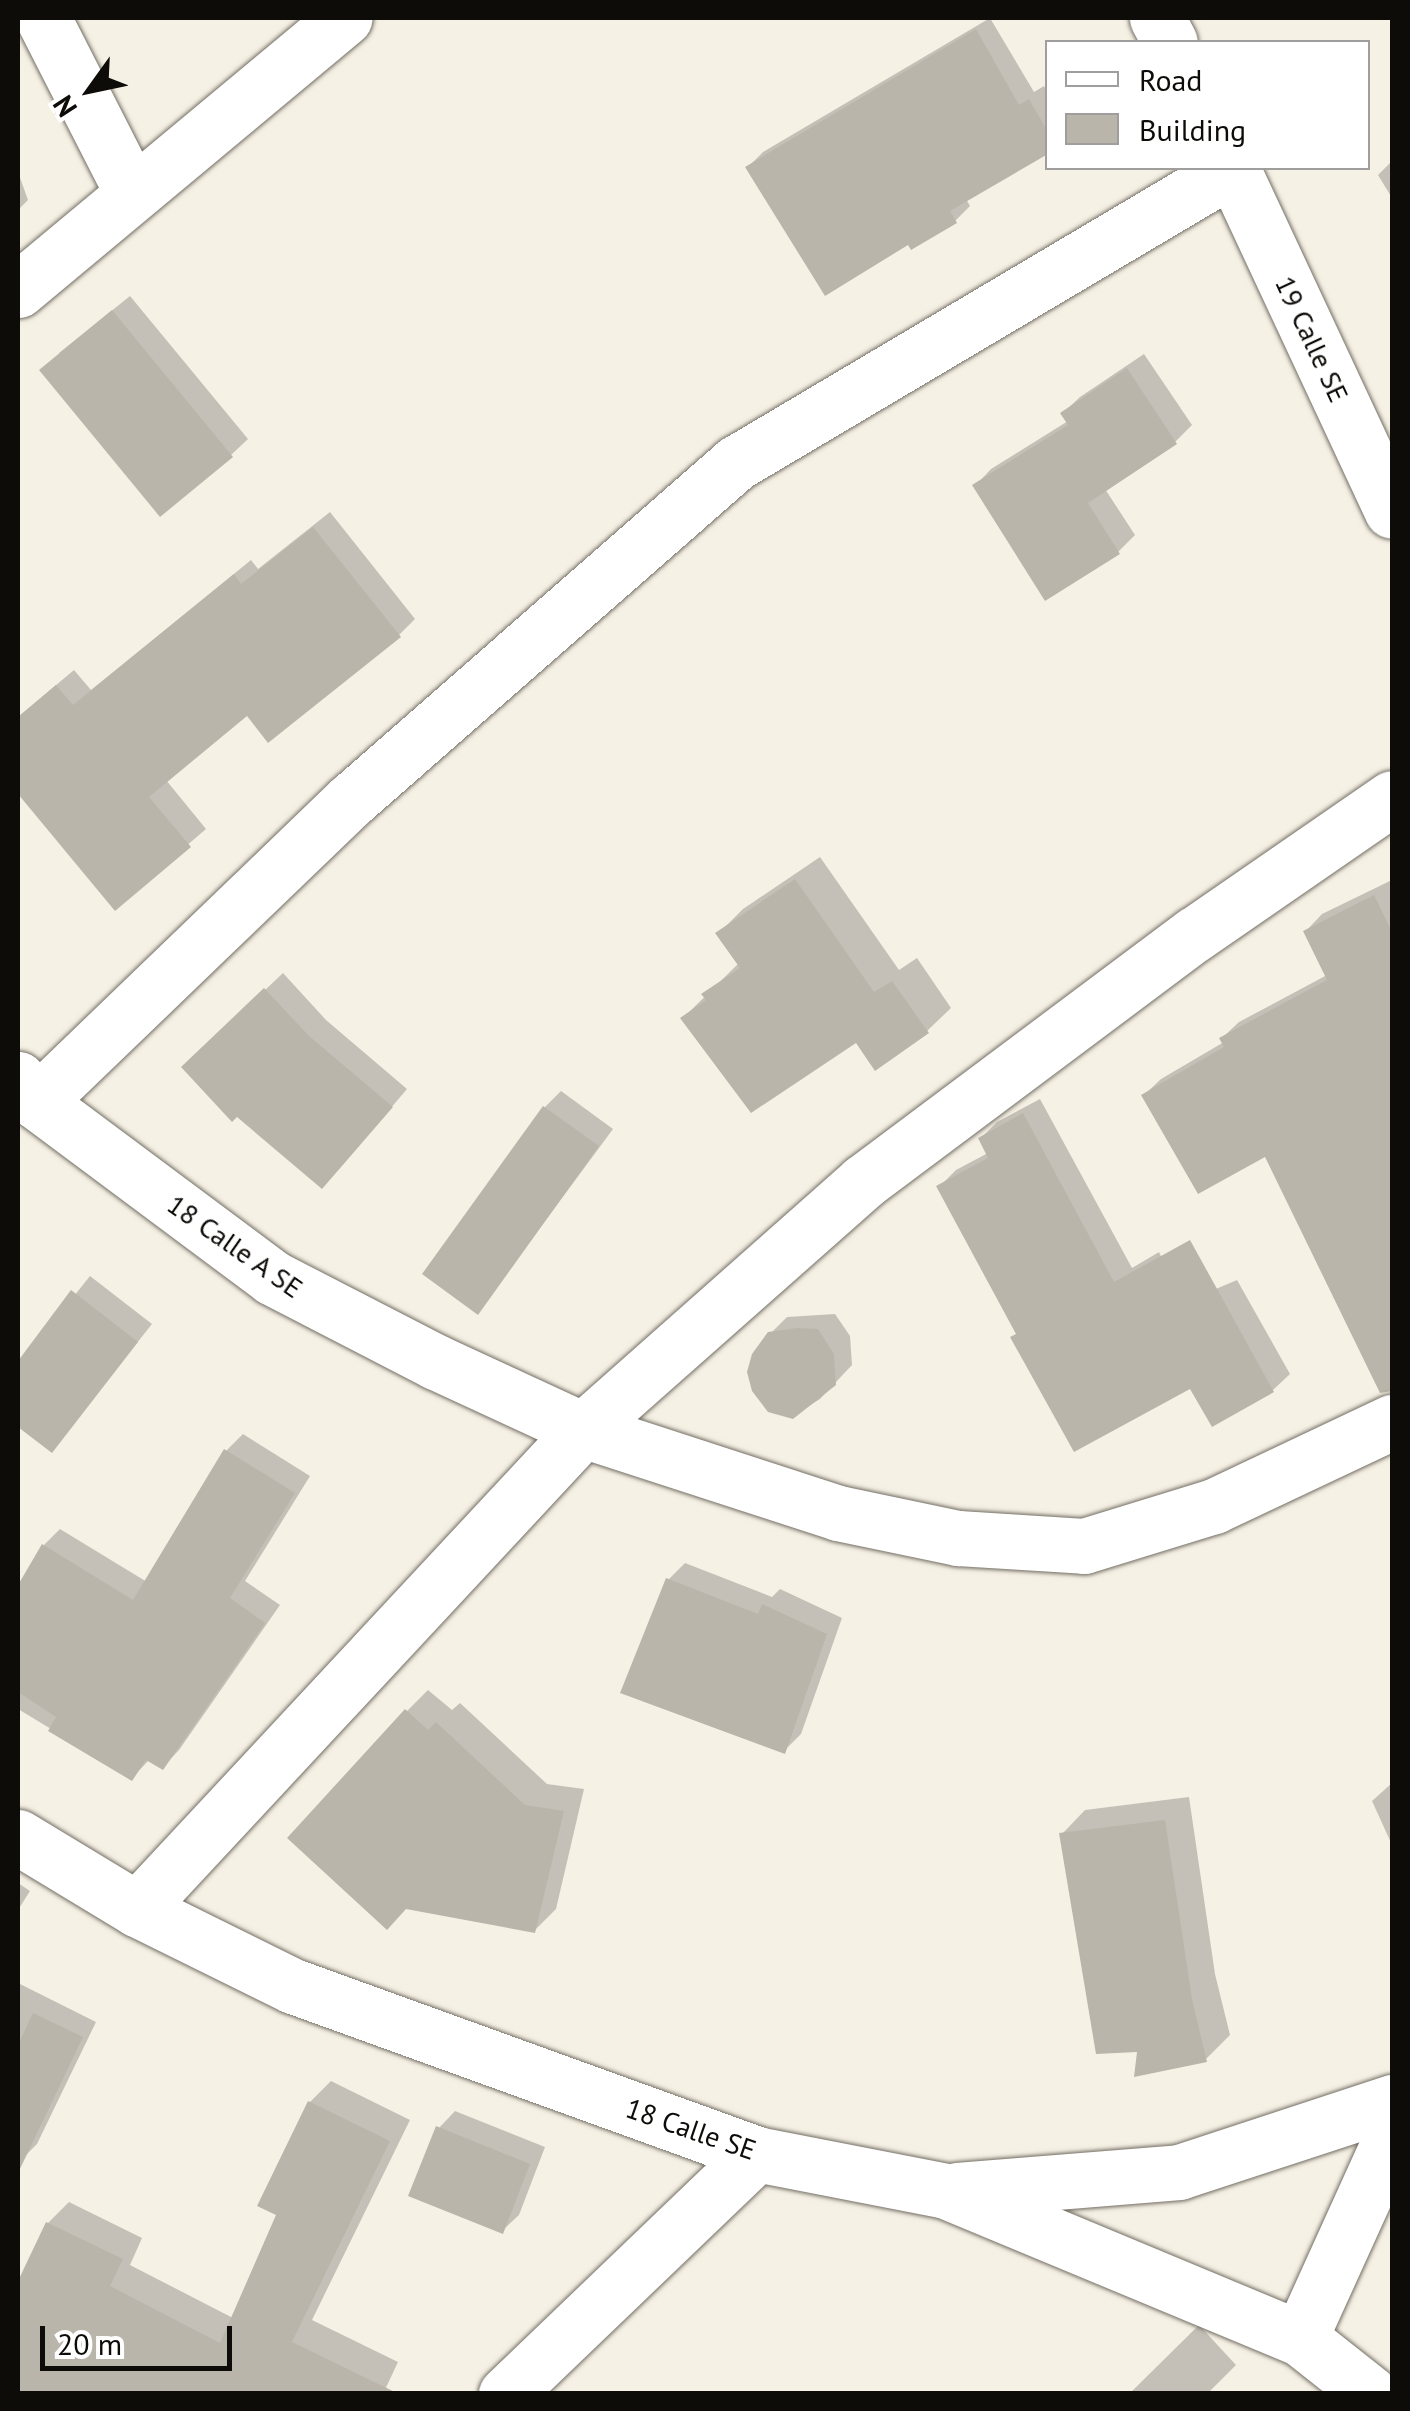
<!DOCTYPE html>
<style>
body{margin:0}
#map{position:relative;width:1410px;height:2411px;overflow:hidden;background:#f6f1e5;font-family:"PT Sans",sans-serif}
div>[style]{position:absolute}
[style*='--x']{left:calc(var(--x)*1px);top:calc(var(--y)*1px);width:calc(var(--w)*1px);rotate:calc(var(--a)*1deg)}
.shadow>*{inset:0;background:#0003}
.building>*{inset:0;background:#bab5aa}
.roads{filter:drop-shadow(0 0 2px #736e64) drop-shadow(0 0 2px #736e64)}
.minor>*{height:55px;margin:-27.5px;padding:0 27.5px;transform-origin:27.5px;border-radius:27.5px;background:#fff}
span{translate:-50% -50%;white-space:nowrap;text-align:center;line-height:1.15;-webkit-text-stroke:9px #fff;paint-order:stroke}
.street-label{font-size:28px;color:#0e0c09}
.frame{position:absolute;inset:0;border:20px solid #0e0c09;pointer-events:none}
.legend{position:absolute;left:1045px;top:40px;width:325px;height:130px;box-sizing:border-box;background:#fff;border:2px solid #9f9e9d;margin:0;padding:12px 18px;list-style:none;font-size:30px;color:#0e0c09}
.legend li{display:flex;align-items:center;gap:20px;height:50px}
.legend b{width:50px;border:2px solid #9f9e9d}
.north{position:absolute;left:40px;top:40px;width:100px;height:100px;-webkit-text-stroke:8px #fff;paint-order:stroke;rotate:237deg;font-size:28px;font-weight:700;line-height:40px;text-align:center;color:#0e0c09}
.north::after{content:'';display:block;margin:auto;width:35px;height:45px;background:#0e0c09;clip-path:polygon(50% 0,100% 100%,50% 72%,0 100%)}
.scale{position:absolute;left:40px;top:2326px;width:192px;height:45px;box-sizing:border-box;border:5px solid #0e0c09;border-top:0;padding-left:12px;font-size:30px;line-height:35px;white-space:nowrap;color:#0e0c09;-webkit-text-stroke:8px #fff;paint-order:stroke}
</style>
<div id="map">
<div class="shadow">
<div style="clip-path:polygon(990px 18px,1034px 92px,1044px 86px,1048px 93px,1048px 151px,966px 199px,970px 206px,955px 221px,748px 167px,763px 152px)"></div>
<div style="clip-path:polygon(1392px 161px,1392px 198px,1378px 175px)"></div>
<div style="clip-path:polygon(18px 172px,28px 200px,18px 210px)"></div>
<div style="clip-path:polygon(130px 296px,248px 439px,231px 455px,59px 353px)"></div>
<div style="clip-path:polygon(1144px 354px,1192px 425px,1175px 442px,1105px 489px,1135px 535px,1118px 552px,975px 486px,991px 469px,1068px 421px,1063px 413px,1080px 397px)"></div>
<div style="clip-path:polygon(330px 512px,415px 619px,399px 635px,248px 712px,166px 780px,206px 829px,115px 907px,18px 790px,18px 717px,74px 670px,91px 690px,251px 560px,258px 569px)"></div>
<div style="clip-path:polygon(820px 857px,899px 970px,917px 958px,951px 1008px,927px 1031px,857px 1040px,683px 1018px,739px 963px,719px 933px,743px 909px)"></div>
<div style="clip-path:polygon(1392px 880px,1392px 1114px,1276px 1174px,1266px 1154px,1144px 1095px,1161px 1079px,1224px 1042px,1222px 1038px,1239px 1022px,1327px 975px,1306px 931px,1322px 914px)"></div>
<div style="clip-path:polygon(283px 973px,326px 1020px,407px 1089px,339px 1169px,201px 1051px)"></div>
<div style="clip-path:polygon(561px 1091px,613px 1129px,478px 1312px,545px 1107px)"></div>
<div style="clip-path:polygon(1040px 1099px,1132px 1268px,1159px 1252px,1183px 1303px,1237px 1280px,1290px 1374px,1273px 1390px,1191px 1385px,1018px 1333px,939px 1187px,956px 1170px,988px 1153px,981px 1138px,997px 1122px)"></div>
<div style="clip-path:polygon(1392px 1212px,1392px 1347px,1367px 1361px,1332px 1238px)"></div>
<div style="clip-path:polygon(90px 1276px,152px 1324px,52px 1450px,18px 1424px,18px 1366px)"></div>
<div style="clip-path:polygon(835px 1314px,850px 1336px,852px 1365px,820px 1399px,793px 1416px,770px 1334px,787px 1317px)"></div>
<div style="clip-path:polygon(243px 1434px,310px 1476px,245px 1581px,280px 1605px,179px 1750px,163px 1767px,150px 1759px,132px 1778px,18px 1709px,18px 1590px,44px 1545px,60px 1529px,147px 1582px,226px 1451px)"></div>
<div style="clip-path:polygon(685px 1563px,772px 1597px,780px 1589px,842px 1618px,801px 1734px,784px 1751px,668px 1580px)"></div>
<div style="clip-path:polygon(428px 1690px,452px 1710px,460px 1703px,547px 1784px,584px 1789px,556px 1909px,534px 1931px,407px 1711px)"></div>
<div style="clip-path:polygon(1392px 1783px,1392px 1845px,1372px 1801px)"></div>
<div style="clip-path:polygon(1189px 1797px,1215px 1974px,1230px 2035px,1206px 2059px,1139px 2049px,1062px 1834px,1085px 1810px)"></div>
<div style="clip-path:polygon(18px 1883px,30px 1891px,18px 1910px)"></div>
<div style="clip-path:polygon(18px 1983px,96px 2022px,37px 2144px,22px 2159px,18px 2157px)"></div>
<div style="clip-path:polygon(331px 2081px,410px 2120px,312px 2320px,398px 2362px,383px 2394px,18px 2394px,18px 2287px,48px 2223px,69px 2202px,142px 2238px,130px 2265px,233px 2318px,279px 2214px,310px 2102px)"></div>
<div style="clip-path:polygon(455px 2111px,545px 2147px,519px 2215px,502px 2231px,439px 2128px)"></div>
<div style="clip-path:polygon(1199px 2325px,1236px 2365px,1207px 2394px,1129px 2394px)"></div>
</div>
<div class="building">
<div style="clip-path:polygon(976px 29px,1019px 105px,1029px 99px,1048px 132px,1048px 154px,950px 211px,957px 223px,911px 250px,908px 245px,825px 296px,745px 167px)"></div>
<div style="clip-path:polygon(112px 310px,233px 457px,160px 517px,39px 370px)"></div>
<div style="clip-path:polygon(1127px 368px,1177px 444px,1088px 503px,1120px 554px,1045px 601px,972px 485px,1068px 425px,1060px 413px)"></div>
<div style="clip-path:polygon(313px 527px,401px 637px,268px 743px,247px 716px,149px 797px,191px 847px,115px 911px,18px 794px,18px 717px,56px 685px,73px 705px,234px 574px,241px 584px)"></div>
<div style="clip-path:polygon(795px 879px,874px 992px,892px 981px,929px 1033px,875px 1071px,856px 1043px,751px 1113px,680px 1018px,706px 1000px,701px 994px,740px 968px,715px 933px)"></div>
<div style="clip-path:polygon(1374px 895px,1392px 932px,1392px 1391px,1380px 1393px,1265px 1157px,1198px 1194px,1141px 1095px,1224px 1047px,1219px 1038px,1327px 980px,1303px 931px)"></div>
<div style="clip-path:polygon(264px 988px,309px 1036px,393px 1107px,322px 1189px,237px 1117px,232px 1122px,181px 1067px)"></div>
<div style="clip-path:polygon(543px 1106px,599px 1146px,478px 1315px,422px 1274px)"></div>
<div style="clip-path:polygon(1023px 1113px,1114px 1282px,1190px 1240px,1274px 1392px,1212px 1427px,1190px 1389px,1074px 1452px,1010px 1337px,1016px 1334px,936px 1186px,988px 1158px,978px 1138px)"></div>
<div style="clip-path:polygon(71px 1290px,138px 1342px,52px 1453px,18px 1427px,18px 1361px)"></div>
<div style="clip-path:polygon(797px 1328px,818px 1329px,834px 1354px,836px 1385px,793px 1419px,768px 1412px,752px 1391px,747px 1372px,752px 1354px,768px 1332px)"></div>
<div style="clip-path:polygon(224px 1449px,295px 1493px,230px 1598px,265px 1623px,163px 1770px,146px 1760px,132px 1781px,48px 1731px,56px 1717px,18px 1692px,18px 1585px,42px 1544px,133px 1600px)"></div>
<div style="clip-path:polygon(666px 1578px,758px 1614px,762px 1604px,827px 1634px,785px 1754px,620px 1693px)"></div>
<div style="clip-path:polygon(405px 1709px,428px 1730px,436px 1722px,525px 1805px,564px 1811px,535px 1933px,406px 1909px,387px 1930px,287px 1838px)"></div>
<div style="clip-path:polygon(1165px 1820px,1192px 1999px,1207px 2062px,1134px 2077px,1137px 2052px,1096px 2054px,1059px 1833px)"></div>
<div style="clip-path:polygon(33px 2013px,83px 2037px,18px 2173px,18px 2045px)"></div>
<div style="clip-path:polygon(308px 2101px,390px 2141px,292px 2342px,399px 2394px,18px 2394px,18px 2281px,46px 2222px,123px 2259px,110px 2286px,220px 2343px,276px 2215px,257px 2206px)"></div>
<div style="clip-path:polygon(436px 2126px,530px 2164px,503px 2234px,408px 2196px)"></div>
</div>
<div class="roads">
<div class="minor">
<div style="--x:43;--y:18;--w:196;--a:63"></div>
<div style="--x:1157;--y:18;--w:27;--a:62"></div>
<div style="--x:1232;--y:168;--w:378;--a:65"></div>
<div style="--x:18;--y:290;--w:425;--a:-39.8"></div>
<div style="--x:18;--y:1079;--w:30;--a:50"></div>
<div style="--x:37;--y:1102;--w:294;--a:36.7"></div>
<div style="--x:273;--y:1278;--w:183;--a:27.3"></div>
<div style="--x:436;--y:1362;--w:162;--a:24.8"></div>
<div style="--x:583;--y:1430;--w:268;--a:18"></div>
<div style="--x:838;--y:1513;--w:123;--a:11.8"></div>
<div style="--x:958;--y:1538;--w:126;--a:3.6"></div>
<div style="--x:1084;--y:1546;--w:136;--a:-17.1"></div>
<div style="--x:1214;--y:1506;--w:197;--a:-25.3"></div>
<div style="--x:37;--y:1102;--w:436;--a:-43.9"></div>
<div style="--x:351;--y:800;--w:512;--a:-41.2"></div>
<div style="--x:736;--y:463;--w:577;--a:-30.66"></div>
<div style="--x:18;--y:1837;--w:139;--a:31.2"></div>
<div style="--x:137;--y:1909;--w:174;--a:26.3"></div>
<div style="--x:293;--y:1986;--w:493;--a:19.9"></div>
<div style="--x:756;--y:2154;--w:194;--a:11"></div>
<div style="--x:946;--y:2191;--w:383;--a:22.6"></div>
<div style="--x:1300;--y:2338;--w:90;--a:38.3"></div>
<div style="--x:137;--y:1909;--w:654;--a:-47.04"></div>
<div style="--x:583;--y:1430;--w:374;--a:-41.5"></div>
<div style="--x:863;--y:1182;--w:414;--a:-36.8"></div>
<div style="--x:1195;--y:934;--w:239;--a:-34.6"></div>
<div style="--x:957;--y:2190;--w:223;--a:-4.6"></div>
<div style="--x:1179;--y:2172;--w:224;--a:-18.2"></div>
<div style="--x:1300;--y:2338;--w:223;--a:-65.6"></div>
<div style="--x:506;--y:2394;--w:347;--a:-43.8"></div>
</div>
</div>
<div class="street-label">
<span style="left:1312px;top:339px;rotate:65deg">19 Calle SE</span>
<span style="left:235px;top:1246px;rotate:35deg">18 Calle A SE</span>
<span style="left:691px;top:2129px;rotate:19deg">18 Calle SE</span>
</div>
<div class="frame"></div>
<ul class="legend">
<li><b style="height:12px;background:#fff"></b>Road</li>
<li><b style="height:28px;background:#bab5aa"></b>Building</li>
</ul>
<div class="north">N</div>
<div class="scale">20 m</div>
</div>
